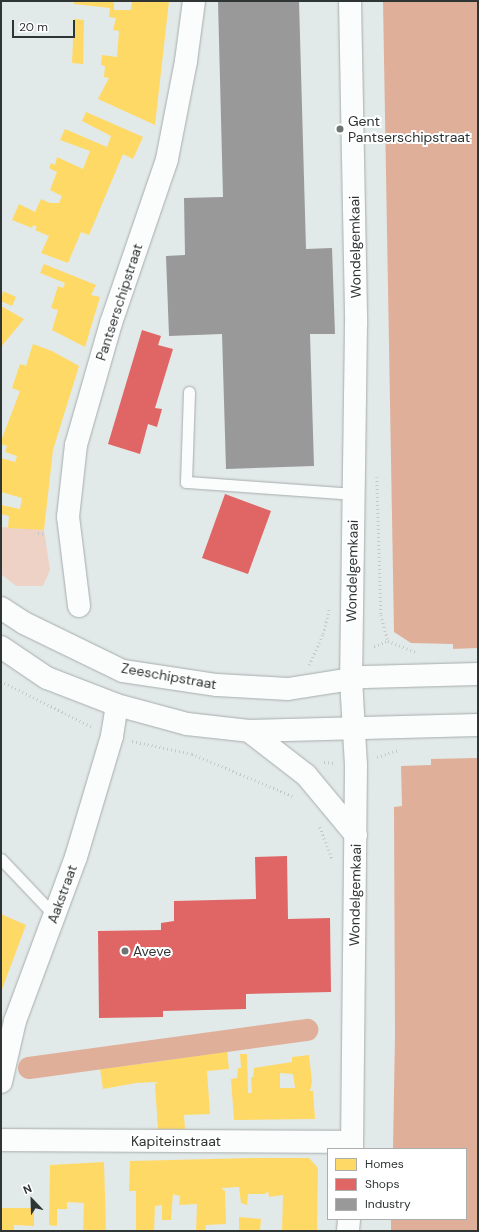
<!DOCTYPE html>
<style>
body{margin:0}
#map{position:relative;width:479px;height:1232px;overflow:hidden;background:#e2e9e9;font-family:"DM Sans",sans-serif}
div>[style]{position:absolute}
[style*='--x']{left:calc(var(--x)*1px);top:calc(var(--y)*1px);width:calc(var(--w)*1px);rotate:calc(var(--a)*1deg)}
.green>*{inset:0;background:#eed2c6}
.water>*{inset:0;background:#dfaf9a}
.pier>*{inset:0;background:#e2e9e9}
.homes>*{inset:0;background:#ffd966}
.shops>*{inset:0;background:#e06666}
.industry>*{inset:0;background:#999}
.canal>*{height:22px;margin:-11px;padding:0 11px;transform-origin:11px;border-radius:11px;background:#dfaf9a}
.path>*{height:2.5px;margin-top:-1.25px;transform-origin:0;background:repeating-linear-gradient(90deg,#c5c8c8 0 1px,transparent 0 4px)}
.roads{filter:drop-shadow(0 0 1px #a7acac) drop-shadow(0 0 1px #a7acac)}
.lane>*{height:11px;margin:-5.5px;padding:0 5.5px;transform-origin:5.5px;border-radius:5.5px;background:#fbfcfc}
.street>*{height:22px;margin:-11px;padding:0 11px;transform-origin:11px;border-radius:11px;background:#fbfcfc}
.secondary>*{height:22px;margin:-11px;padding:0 11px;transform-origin:11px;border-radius:11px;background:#fbfcfc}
.dots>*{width:11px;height:11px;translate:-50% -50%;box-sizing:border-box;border:2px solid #fff;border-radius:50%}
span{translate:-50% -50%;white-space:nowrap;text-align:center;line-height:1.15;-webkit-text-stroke:4px #fff;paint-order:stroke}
.poi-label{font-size:14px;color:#2f3434}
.left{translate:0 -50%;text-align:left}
.street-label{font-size:14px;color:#2f3434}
.frame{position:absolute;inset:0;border:2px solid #2f3434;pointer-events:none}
.legend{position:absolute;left:327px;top:1148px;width:140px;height:72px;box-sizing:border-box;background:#fff;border:1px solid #acaeae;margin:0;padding:5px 7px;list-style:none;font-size:12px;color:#2f3434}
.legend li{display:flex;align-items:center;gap:8px;height:20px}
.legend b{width:20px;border:1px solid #acaeae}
.north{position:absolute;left:12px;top:1180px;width:40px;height:40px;-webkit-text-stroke:3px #fff;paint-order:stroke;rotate:337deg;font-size:11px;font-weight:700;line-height:16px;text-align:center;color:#2f3434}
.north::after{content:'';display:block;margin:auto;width:14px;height:18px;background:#2f3434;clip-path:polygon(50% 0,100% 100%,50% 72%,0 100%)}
.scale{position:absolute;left:12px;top:20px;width:63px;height:18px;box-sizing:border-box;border:2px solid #2f3434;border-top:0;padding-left:5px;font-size:12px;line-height:14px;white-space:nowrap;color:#2f3434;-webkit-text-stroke:3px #fff;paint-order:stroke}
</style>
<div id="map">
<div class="green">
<div style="clip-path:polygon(1px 527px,44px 530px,50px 570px,43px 586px,16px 586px,1px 574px)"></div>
</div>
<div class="water">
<div style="clip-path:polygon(383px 1px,478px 1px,478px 1231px,391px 1231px,391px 1219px,466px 1219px,466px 1149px,393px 1149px,395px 1035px,394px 807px,402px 806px,401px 766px,431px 765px,431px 751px,453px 751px,453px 644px,411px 643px,394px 632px)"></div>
</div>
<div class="pier">
<div style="clip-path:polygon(478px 648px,478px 758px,429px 759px,430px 750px,451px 749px,451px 649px)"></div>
</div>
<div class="homes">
<div style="clip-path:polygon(74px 1px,114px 1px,114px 10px,131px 10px,132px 1px,169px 1px,155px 125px,98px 99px,109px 78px,104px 77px,105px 66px,101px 65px,102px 55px,117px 57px,119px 31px,113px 30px,116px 18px,109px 17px,110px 8px,74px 4px)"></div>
<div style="clip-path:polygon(74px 19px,84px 20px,83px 64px,72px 63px)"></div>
<div style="clip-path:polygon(86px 112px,143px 137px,133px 159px,123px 154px,89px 235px,81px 232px,68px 263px,41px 253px,49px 236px,35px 230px,37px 227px,33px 225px,32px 228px,12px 220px,19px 204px,35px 212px,41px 199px,50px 203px,59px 203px,62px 196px,50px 190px,57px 172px,49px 168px,51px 163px,55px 165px,57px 157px,83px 169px,90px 151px,60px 140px,65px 129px,107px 147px,111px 136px,82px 121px)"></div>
<div style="clip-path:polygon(44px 264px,96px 285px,91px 295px,100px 297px,85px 347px,52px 330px,58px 310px,51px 308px,58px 286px,63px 288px,65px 283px,40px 273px)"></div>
<div style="clip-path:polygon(3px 291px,16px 297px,12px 306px,1px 301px)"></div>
<div style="clip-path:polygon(1px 306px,24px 319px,1px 347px)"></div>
<div style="clip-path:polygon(33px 344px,52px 351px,79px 366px,53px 450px,44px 530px,8px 528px,9px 516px,1px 514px,1px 505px,20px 509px,22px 498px,1px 492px,1px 458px,15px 462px,17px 456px,5px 452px,7px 446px,1px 444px,1px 441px,20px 391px,12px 388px,20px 364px,26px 366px)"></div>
<div style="clip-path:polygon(1px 914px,26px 925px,1px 992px)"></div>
<div style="clip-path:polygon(227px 1051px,229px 1069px,207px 1071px,210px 1114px,184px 1115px,185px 1129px,158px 1129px,155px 1084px,158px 1082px,136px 1083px,103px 1089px,100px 1069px,155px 1062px,156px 1068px,155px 1062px)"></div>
<div style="clip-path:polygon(evenodd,240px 1054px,247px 1054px,248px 1093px,252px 1093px,251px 1077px,253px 1077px,254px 1068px,292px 1062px,292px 1057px,309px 1055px,312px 1082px,310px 1091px,313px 1091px,315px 1119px,234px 1120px,231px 1079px,237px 1078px,238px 1068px,241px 1068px,240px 1054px,280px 1073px,293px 1074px,295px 1088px,280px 1088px,280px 1073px)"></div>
<div style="clip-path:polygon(253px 1158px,309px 1158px,318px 1168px,317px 1231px,282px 1231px,283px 1195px,269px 1197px,268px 1191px,265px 1194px,248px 1194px,247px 1205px,241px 1203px,239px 1187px,221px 1188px,225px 1191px,226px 1224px,206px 1225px,205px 1231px,196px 1231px,197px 1204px,179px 1205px,180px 1196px,173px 1194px,171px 1220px,162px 1220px,162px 1205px,155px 1206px,154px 1231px,136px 1230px,136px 1191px,129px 1191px,130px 1161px)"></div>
<div style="clip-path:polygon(104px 1162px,106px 1230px,83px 1230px,84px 1203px,67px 1202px,67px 1209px,57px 1209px,57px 1226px,49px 1225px,50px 1165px)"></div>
<div style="clip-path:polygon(1px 1208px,34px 1208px,34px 1226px,14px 1225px,14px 1231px,1px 1231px)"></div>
<div style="clip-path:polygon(239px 1217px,261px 1219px,260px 1231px,239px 1231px)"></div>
</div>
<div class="shops">
<div style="clip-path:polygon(142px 330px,161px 336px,158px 345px,173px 349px,155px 408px,162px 409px,157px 427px,148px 424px,140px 454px,108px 444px)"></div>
<div style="clip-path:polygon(225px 494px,271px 511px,248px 574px,202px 558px)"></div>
<div style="clip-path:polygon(287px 856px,288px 919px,330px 918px,331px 992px,246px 994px,246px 1009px,163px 1011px,163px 1017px,99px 1018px,98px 931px,161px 930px,161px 923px,174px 921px,174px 901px,256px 899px,255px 857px)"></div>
</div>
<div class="industry">
<div style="clip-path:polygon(218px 1px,299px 1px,306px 249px,332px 248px,335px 334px,310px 334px,314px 466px,226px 469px,222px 334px,169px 336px,166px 256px,185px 255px,184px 198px,223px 197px)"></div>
</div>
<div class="canal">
<div style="--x:29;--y:1068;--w:281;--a:-7.8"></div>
</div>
<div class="path">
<div style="--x:377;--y:477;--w:138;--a:88.3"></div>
<div style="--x:381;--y:615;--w:27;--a:75"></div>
<div style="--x:38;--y:533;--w:8;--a:7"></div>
<div style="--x:374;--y:646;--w:15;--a:-20"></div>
<div style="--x:388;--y:641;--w:32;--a:22"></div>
<div style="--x:309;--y:665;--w:34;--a:-66"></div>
<div style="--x:323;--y:634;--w:25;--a:-76"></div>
<div style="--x:1;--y:681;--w:102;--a:26.8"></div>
<div style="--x:132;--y:741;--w:61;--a:12.2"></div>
<div style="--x:192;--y:754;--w:109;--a:22.6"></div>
<div style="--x:377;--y:757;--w:23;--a:-18"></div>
<div style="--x:324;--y:762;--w:11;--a:5"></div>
<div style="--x:320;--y:827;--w:34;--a:69"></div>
</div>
<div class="roads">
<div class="lane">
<div style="--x:189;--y:392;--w:90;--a:91.9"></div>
<div style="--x:186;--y:482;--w:167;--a:4.1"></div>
<div style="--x:1;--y:859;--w:79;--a:46.5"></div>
</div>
<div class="street">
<div style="--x:79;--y:606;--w:90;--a:-97"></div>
<div style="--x:68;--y:517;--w:72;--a:-83.7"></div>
<div style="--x:76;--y:445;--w:127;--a:-74"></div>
<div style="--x:111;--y:323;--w:173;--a:-71.1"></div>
<div style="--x:167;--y:159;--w:100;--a:-79"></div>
<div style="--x:186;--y:61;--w:61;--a:-82.4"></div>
<div style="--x:1;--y:1082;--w:63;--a:-77.1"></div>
<div style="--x:15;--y:1021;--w:175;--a:-69.6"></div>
<div style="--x:76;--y:857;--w:126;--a:-73.4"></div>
<div style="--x:112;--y:736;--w:31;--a:-81"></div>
</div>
<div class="secondary">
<div style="--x:350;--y:1;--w:324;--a:88.9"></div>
<div style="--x:356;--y:325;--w:354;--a:90.8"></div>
<div style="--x:351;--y:679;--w:86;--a:86.7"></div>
<div style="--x:356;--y:765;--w:384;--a:90.6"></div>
<div style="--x:1;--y:608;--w:27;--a:33"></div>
<div style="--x:24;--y:623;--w:110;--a:25.9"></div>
<div style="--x:123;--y:671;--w:95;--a:8.5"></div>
<div style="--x:217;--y:685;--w:71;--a:3.2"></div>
<div style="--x:288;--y:689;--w:78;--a:-8.9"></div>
<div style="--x:365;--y:677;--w:113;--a:-1.5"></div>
<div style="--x:1;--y:647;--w:55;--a:34"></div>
<div style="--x:47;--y:678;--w:75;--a:21.1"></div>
<div style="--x:117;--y:705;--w:73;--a:15.2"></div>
<div style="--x:187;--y:724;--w:62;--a:6.4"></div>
<div style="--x:249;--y:731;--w:229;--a:-1.5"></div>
<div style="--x:249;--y:731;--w:72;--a:37.7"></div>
<div style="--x:306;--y:775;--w:78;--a:50.2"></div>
<div style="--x:1;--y:1140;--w:351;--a:0.3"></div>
<div style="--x:348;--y:1231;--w:12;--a:-85"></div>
</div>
</div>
<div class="dots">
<div style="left:340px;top:129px;background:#6e7373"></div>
<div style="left:125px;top:951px;background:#6e7373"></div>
</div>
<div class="poi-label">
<span class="left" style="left:348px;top:129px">Gent<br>Pantserschipstraat</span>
<span class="left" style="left:133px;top:951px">Aveve</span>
</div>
<div class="street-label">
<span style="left:355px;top:247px;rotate:-91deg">Wondelgemkaai</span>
<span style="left:119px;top:302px;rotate:-72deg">Pantserschipstraat</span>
<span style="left:352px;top:571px;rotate:-89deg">Wondelgemkaai</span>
<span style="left:169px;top:676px;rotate:10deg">Zeeschipstraat</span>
<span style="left:62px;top:894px;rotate:-70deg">Aakstraat</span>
<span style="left:355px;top:895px;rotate:-89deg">Wondelgemkaai</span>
<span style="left:176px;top:1141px">Kapiteinstraat</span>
</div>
<div class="frame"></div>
<ul class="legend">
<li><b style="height:11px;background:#ffd966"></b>Homes</li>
<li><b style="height:11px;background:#e06666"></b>Shops</li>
<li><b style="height:11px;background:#999"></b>Industry</li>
</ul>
<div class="north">N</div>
<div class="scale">20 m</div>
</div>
